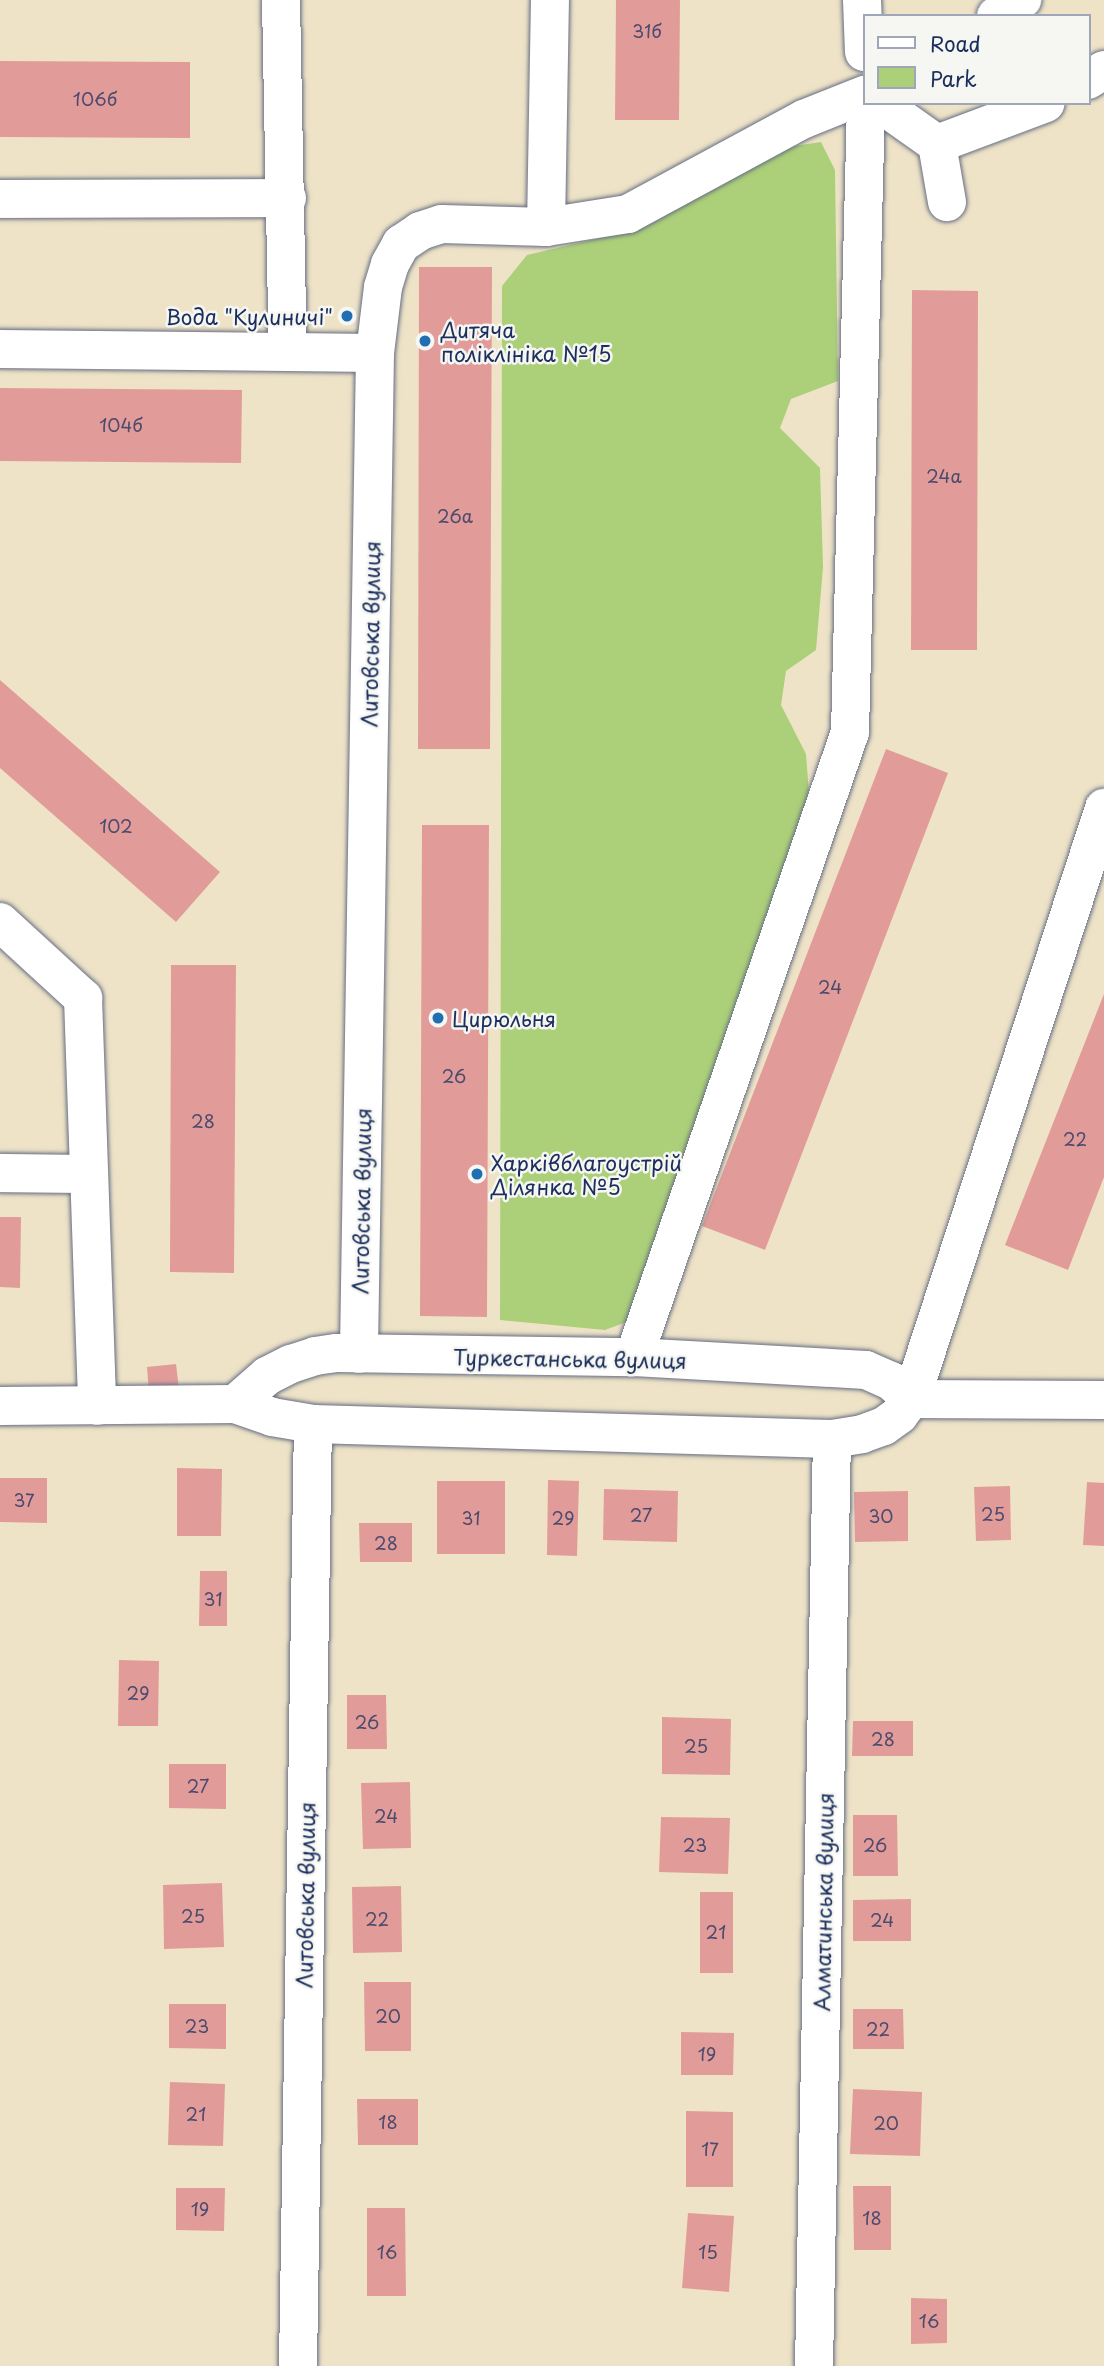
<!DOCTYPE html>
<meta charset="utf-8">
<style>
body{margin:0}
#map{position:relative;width:1104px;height:2366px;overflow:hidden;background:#eee3c7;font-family:"Playpen Sans",sans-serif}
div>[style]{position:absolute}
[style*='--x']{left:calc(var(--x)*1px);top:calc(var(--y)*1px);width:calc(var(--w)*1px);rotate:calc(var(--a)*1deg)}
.green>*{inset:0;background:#acd079}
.building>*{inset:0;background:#e19c9a}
.round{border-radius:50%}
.roads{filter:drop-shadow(0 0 2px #656e83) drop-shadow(0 0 2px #656e83)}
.minor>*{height:38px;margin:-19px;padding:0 19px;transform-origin:19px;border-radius:19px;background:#fff}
.dots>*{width:19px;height:19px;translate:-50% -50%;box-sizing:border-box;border:4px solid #f6f6f2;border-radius:50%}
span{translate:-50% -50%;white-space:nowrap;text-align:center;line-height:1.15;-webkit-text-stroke:5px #f6f6f2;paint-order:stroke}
.number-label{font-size:18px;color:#4c4a6d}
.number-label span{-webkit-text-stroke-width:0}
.poi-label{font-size:21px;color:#1b2f5e}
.right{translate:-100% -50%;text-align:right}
.left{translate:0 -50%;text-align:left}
.street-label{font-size:21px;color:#1b2f5e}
.legend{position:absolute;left:863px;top:14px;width:228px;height:91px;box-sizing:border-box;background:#f6f6f2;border:2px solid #9ea6b7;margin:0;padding:9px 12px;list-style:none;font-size:21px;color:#1b2f5e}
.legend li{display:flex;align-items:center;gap:14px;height:35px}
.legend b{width:35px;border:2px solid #9ea6b7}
</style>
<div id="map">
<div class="green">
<div style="clip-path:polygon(821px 142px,835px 170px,838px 381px,791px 399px,780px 428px,820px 468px,823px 567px,816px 650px,786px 671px,781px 705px,806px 754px,809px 793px,637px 1318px,605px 1330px,500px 1320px,502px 286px,527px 255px,639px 229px,774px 149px)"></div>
</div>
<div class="building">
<div style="clip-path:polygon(616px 0,680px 0,679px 120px,615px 120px)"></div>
<div style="clip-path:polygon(0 61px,190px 62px,190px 138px,0 137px)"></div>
<div style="clip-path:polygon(419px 267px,492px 267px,490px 749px,418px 749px)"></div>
<div style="clip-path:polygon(912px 290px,978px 291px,977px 650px,911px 650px)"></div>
<div class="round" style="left:339px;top:308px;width:16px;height:16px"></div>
<div style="clip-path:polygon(0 388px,242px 390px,241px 463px,0 461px)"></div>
<div style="clip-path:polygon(0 680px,220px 872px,176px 922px,0 768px)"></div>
<div style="clip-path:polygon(886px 749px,948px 773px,765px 1250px,702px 1226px)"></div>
<div style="clip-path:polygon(422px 825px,489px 825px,487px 1317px,420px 1316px)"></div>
<div style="clip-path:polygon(171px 965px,236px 965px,234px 1273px,170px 1272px)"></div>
<div style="clip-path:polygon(1104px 994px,1104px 1177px,1068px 1270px,1005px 1245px)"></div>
<div style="clip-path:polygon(0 1217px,21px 1217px,20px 1288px,0 1287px)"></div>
<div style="clip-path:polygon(176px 1364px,179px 1389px,149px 1392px,147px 1367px)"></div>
<div style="clip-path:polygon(177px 1468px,222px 1469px,221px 1536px,177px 1536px)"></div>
<div style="clip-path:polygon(0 1478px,47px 1478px,47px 1523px,0 1522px)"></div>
<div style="clip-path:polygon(548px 1480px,579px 1481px,577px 1556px,547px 1555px)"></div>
<div style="clip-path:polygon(437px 1481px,505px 1481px,505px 1554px,437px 1554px)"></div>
<div style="clip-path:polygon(1087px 1482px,1104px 1483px,1104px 1546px,1083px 1545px)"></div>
<div style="clip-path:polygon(1010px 1486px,1011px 1540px,976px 1541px,974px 1487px)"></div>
<div style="clip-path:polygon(604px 1489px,678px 1491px,677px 1542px,603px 1540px)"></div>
<div style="clip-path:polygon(908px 1491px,908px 1541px,855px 1542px,854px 1492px)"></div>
<div style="clip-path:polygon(359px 1523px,412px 1523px,412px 1562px,360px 1562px)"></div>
<div style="clip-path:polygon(200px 1571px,227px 1571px,227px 1626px,199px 1626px)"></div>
<div style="clip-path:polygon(119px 1660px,159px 1661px,158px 1726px,118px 1726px)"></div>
<div style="clip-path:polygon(347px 1695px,386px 1695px,387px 1749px,347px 1749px)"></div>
<div style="clip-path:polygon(662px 1717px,731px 1719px,730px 1775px,662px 1774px)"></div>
<div style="clip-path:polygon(853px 1721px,913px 1721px,913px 1756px,852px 1756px)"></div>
<div style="clip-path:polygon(169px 1764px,226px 1764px,226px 1809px,169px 1808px)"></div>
<div style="clip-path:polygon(410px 1782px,411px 1848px,363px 1849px,361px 1783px)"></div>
<div style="clip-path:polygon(853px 1815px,897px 1815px,898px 1876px,853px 1876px)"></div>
<div style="clip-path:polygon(661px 1817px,730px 1818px,728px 1874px,659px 1872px)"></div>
<div style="clip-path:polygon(222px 1883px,224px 1947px,164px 1949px,163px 1885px)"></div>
<div style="clip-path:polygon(401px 1886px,402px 1952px,353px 1953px,352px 1887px)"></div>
<div style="clip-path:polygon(700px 1892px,733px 1892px,733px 1973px,700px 1973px)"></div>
<div style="clip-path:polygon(911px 1899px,911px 1941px,853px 1941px,853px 1900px)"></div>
<div style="clip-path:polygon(364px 1982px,411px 1982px,411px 2051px,365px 2051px)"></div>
<div style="clip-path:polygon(169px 2004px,226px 2004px,226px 2049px,169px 2048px)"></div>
<div style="clip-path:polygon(853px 2009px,903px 2009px,904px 2049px,853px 2049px)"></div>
<div style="clip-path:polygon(681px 2032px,734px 2033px,733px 2075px,681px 2075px)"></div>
<div style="clip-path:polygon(170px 2082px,225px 2084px,223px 2146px,168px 2145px)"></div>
<div style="clip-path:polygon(853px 2089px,922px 2092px,920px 2156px,850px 2154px)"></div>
<div style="clip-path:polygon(357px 2099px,418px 2099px,418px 2145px,358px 2145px)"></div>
<div style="clip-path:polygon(686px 2111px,733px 2112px,733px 2187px,686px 2187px)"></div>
<div style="clip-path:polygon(853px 2186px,891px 2186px,891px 2250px,854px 2250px)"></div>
<div style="clip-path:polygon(176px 2188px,225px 2188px,224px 2231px,176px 2230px)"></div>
<div style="clip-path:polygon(367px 2208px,405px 2208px,406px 2296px,367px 2296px)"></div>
<div style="clip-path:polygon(688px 2213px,734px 2216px,729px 2292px,682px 2288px)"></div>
<div style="clip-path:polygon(911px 2298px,947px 2299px,947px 2343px,911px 2344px)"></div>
</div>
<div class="roads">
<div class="minor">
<div style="--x:281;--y:0;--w:352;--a:88.9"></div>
<div style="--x:288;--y:352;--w:87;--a:0.7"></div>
<div style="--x:375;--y:353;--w:1001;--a:90.92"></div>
<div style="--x:862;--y:0;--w:52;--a:87.8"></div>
<div style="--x:996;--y:16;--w:31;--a:-32"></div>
<div style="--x:1088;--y:80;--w:19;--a:-32"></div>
<div style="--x:879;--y:103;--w:71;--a:35.3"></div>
<div style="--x:937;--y:144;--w:59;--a:80.2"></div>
<div style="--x:937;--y:144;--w:116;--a:-20.6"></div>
<div style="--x:0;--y:199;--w:287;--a:-0.2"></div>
<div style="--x:546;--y:227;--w:227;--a:-89"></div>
<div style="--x:0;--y:349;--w:288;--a:0.6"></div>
<div style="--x:375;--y:353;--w:66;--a:-83.1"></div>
<div style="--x:383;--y:287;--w:24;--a:-73"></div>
<div style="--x:390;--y:264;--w:23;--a:-61"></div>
<div style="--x:401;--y:244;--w:23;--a:-34"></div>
<div style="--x:420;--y:231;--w:23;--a:-18"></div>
<div style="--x:442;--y:224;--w:104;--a:1.7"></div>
<div style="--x:546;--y:227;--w:83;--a:-9"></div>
<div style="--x:628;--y:214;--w:200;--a:-28.4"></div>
<div style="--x:804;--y:119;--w:65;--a:-21.8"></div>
<div style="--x:0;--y:922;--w:113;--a:42.5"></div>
<div style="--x:83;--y:998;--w:408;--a:88"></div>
<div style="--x:0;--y:1173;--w:89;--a:0.6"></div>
<div style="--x:634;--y:1357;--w:661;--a:-70.93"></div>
<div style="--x:850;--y:732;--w:629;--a:-88.54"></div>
<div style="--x:235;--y:1404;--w:43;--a:-41.2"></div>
<div style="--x:267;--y:1376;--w:27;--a:-27"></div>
<div style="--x:291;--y:1364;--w:25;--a:-18"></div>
<div style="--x:315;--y:1356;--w:22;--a:-8"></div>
<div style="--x:337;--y:1353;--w:297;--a:0.8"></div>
<div style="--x:634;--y:1357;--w:232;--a:3.2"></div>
<div style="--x:866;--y:1370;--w:27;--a:24"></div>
<div style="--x:891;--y:1381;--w:27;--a:42"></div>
<div style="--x:911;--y:1399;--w:193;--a:0.3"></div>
<div style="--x:0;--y:1406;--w:235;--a:-0.5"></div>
<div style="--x:235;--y:1404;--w:39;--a:19"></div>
<div style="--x:272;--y:1417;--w:42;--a:9.7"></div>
<div style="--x:313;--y:1424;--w:519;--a:1.66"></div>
<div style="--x:832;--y:1439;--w:30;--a:-9"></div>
<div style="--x:862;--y:1434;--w:23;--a:-20"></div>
<div style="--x:884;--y:1426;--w:19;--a:-36"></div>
<div style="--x:899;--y:1415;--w:20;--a:-53"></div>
<div style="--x:911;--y:1399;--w:622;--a:-71.91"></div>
<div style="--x:298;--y:2366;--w:942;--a:-89.09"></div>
<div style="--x:814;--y:2366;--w:927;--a:-88.89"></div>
</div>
</div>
<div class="dots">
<div style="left:347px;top:316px;background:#1f6fb2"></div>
<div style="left:425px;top:341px;background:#1f6fb2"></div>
<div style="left:438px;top:1018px;background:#1f6fb2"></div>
<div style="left:477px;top:1174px;background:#1f6fb2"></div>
</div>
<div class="number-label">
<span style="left:647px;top:31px">31б</span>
<span style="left:95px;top:99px">106б</span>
<span style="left:121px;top:425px">104б</span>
<span style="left:944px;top:476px">24а</span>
<span style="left:455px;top:516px">26а</span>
<span style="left:116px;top:826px">102</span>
<span style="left:830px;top:987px">24</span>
<span style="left:454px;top:1076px">26</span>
<span style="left:203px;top:1121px">28</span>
<span style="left:1075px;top:1139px">22</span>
<span style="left:24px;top:1500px">37</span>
<span style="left:993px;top:1514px">25</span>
<span style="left:641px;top:1515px">27</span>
<span style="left:881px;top:1516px">30</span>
<span style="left:471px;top:1518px">31</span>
<span style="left:563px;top:1518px">29</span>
<span style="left:386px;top:1543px">28</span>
<span style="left:213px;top:1599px">31</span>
<span style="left:138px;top:1693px">29</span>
<span style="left:367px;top:1722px">26</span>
<span style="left:883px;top:1739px">28</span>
<span style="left:696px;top:1746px">25</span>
<span style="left:198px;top:1786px">27</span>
<span style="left:386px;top:1816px">24</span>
<span style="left:695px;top:1845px">23</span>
<span style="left:875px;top:1845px">26</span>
<span style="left:193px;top:1916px">25</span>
<span style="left:377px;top:1919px">22</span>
<span style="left:882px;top:1920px">24</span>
<span style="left:716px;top:1932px">21</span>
<span style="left:388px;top:2016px">20</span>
<span style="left:197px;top:2026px">23</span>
<span style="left:878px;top:2029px">22</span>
<span style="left:707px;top:2054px">19</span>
<span style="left:196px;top:2114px">21</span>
<span style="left:388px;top:2122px">18</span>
<span style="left:886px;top:2123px">20</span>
<span style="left:710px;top:2149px">17</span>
<span style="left:200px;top:2209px">19</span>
<span style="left:872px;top:2218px">18</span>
<span style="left:387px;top:2252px">16</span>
<span style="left:708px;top:2252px">15</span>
<span style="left:929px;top:2321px">16</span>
</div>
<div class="poi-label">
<span class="right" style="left:333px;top:316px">Вода "Кулиничі"</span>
<span class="left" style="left:441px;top:341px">Дитяча<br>поліклініка №15</span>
<span class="left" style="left:452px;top:1018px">Цирюльня</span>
<span class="left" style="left:491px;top:1174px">Харківблагоустрій<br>Ділянка №5</span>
</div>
<div class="street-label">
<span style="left:370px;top:634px;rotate:-89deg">Литовська вулиця</span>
<span style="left:361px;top:1201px;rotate:-89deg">Литовська вулиця</span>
<span style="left:570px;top:1358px;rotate:1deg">Туркестанська вулиця</span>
<span style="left:305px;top:1895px;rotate:-89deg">Литовська вулиця</span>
<span style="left:823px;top:1902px;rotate:-89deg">Алматинська вулиця</span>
</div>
<ul class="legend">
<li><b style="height:9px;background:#fff"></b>Road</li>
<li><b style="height:19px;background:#acd079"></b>Park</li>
</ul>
</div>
